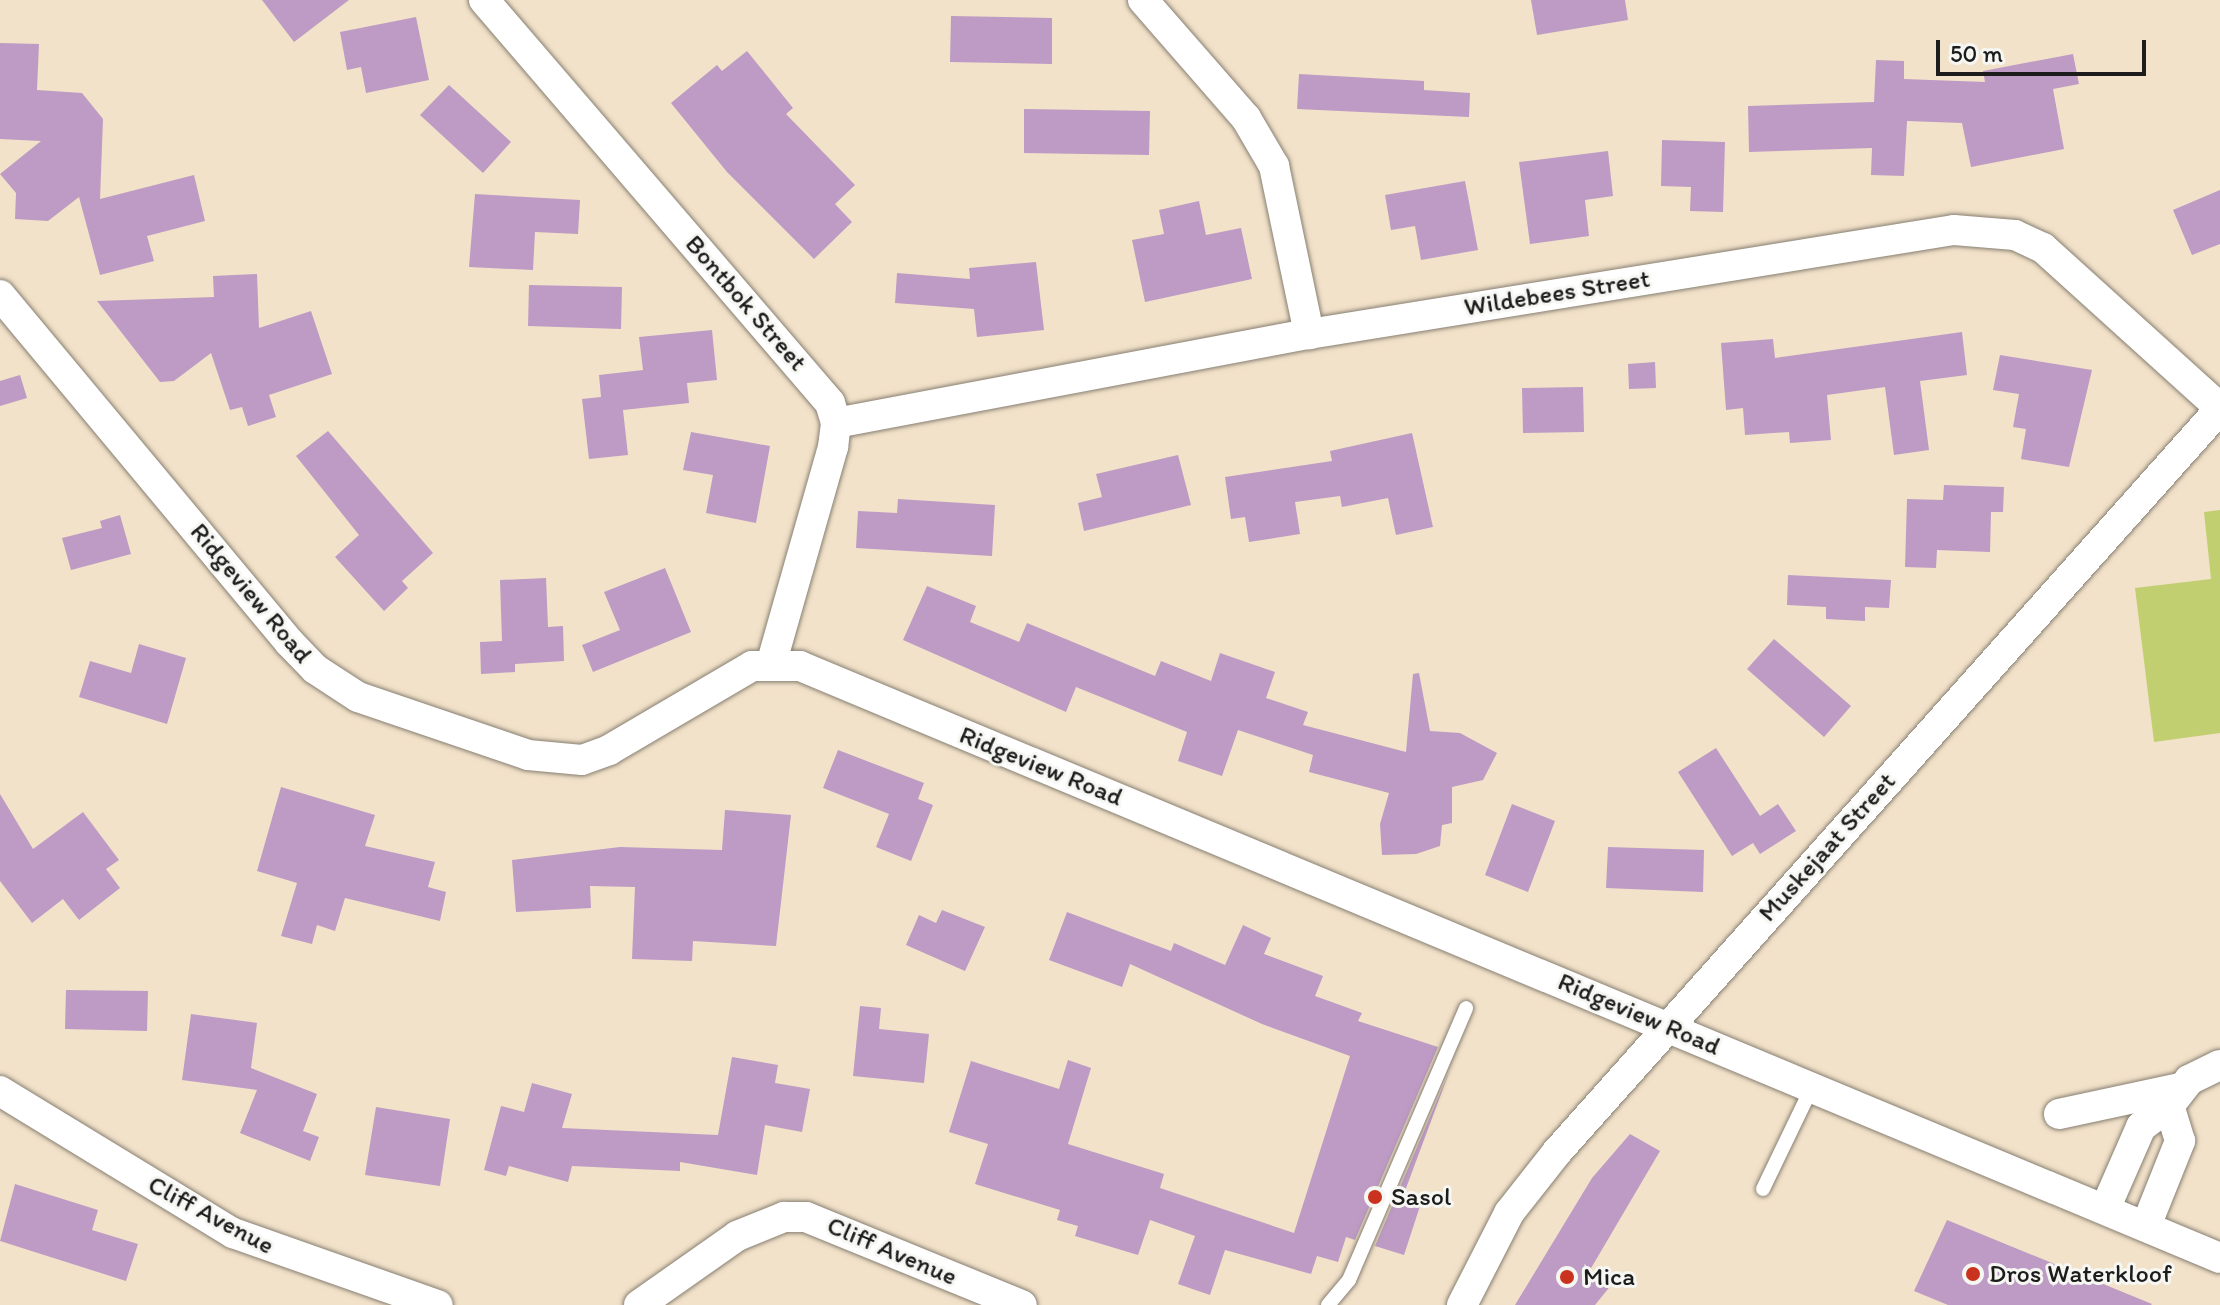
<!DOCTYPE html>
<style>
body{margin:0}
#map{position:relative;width:2220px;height:1305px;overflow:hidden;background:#f2e2c9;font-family:Itim,sans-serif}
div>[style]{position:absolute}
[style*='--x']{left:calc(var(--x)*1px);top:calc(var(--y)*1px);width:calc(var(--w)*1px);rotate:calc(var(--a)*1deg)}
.green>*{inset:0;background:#c2cf71}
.building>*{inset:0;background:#bd9bc4}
.roads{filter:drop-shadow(0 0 2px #877f72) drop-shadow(0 0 2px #877f72)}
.lane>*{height:14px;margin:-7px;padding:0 7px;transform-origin:7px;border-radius:7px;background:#fff}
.street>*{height:30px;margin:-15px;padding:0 15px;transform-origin:15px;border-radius:15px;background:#fff}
.dots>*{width:22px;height:22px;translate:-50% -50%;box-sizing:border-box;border:4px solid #f6f6f2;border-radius:50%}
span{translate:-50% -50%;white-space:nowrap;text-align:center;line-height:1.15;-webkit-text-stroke:6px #f6f6f2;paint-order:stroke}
.street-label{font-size:26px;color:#1c1c1c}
.poi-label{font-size:26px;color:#1c1c1c}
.left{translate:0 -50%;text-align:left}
.scale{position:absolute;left:1936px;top:40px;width:210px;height:36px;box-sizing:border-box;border:4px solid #1c1c1c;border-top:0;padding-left:10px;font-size:24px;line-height:28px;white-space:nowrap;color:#1c1c1c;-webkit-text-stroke:6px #f6f6f2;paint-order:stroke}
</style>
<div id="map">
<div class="green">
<div style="clip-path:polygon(2220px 510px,2220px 733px,2154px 742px,2135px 588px,2211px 579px,2204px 512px)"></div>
</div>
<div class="building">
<div style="clip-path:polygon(262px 0,349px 0,294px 42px)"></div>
<div style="clip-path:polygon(1531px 0,1625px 0,1628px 20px,1537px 35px)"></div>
<div style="clip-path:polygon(951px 16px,1052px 18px,1052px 64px,950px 62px)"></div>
<div style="clip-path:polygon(416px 17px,429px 80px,366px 93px,361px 67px,347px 70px,340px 32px)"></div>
<div style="clip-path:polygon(0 43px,39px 44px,37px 90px,82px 93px,103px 119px,100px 199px,194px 175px,205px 221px,147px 236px,154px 261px,100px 275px,79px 197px,48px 221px,15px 219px,16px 193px,0 174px,41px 141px,0 139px)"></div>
<div style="clip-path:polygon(747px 51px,793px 108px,786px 114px,855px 185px,835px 204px,852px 222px,814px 259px,727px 172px,671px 103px,717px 65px,722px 71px)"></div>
<div style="clip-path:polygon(2073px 54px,2079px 84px,2053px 89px,2064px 149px,1971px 167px,1962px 123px,1907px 121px,1904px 176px,1871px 175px,1872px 148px,1749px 152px,1748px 106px,1874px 102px,1876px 60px,1904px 61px,1904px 79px,1985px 82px,1983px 71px)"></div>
<div style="clip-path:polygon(1299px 74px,1424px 81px,1424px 90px,1470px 93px,1469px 117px,1297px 109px)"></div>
<div style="clip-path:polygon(449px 85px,511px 142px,483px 173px,420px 115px)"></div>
<div style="clip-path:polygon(1024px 109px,1150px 111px,1149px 155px,1024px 153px)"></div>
<div style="clip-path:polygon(1662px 140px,1725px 142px,1723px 212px,1690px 211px,1691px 187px,1661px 186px)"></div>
<div style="clip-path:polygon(1608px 151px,1613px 196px,1585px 200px,1589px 236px,1530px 244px,1519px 162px)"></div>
<div style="clip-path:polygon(1465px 181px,1478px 250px,1421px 260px,1415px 226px,1391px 230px,1385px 195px)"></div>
<div style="clip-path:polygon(2220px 190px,2220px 244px,2192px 255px,2173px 210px)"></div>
<div style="clip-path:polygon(475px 194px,580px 200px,578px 234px,535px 232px,533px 270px,469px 267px)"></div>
<div style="clip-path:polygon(1199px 201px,1206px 235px,1241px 228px,1252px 279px,1145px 302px,1132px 240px,1164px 234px,1159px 210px)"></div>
<div style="clip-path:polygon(1036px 262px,1044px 330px,977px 337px,974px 309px,895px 303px,897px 273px,970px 279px,969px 268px)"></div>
<div style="clip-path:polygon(257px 274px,259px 328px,311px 311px,332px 374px,269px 395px,276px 417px,248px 426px,242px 407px,230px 410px,211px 353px,174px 381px,160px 382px,97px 301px,214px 297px,213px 276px)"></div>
<div style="clip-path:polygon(529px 285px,622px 287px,621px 329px,528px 326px)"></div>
<div style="clip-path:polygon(712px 330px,717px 380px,687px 383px,689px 403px,623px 410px,628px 455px,589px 459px,582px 399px,601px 397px,599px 375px,643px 370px,639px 337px)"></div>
<div style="clip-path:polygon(1962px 332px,1967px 375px,1920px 381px,1929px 450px,1894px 455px,1885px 387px,1827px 395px,1831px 440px,1790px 443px,1789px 432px,1745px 435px,1743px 408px,1726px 410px,1721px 343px,1773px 339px,1775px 358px)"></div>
<div style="clip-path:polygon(2000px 355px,2092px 370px,2069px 467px,2021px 459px,2026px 429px,2013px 427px,2019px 394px,1993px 390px)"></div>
<div style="clip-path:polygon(1655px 362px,1656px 388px,1629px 389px,1628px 364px)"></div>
<div style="clip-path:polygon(20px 375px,27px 398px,0 406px,0 381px)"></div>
<div style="clip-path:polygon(1583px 387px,1584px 432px,1523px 433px,1522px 388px)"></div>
<div style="clip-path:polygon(328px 431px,433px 553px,402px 581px,408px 588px,384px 611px,335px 557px,359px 535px,296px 456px)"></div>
<div style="clip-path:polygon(691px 432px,770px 446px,756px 523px,706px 513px,713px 475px,683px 470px)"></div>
<div style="clip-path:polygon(1412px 433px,1433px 527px,1396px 535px,1388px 498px,1342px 507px,1340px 496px,1295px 502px,1300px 534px,1249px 542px,1245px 517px,1231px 519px,1225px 477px,1332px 461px,1330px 451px)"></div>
<div style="clip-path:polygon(1178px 455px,1191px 505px,1084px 531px,1078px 503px,1102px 497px,1096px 474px)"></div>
<div style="clip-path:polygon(1944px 485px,2004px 487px,2003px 512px,1991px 512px,1990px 552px,1937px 550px,1936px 568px,1905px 567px,1907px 499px,1943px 500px)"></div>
<div style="clip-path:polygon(898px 499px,995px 505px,992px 556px,856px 548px,858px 511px,897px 513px)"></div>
<div style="clip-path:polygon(120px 515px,131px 554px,71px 570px,62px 538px,102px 528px,100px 521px)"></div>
<div style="clip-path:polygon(665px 568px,691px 632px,593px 672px,582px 645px,620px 630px,604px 592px)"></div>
<div style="clip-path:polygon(1788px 575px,1891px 580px,1889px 608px,1865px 607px,1865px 621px,1826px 619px,1826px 607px,1787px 605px)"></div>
<div style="clip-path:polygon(546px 578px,548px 627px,563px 626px,564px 661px,515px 664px,515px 672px,481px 674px,480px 642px,502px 641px,500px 580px)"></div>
<div style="clip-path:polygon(927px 586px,976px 606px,970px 622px,1019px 642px,1027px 623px,1155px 676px,1161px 661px,1211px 681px,1220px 653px,1275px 672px,1266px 698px,1308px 712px,1303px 725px,1406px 752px,1413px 674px,1419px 673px,1430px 731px,1460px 733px,1497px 753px,1483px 780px,1452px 787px,1452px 823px,1442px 825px,1440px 846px,1416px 854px,1382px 855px,1380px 824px,1389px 793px,1309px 772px,1313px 755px,1238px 730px,1222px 776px,1178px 761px,1187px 732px,1076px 687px,1066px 712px,903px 640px)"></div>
<div style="clip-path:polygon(1774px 639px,1851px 706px,1824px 737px,1747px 669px)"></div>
<div style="clip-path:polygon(139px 644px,186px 658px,167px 724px,79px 697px,90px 661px,131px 673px)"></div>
<div style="clip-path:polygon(1716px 748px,1760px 816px,1778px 804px,1796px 831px,1760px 854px,1753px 843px,1732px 856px,1678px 772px)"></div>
<div style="clip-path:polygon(838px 750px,924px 783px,918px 799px,933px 805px,911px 861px,876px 847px,889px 814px,823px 788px)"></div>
<div style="clip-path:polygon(281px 787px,375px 815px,365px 846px,435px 862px,428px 887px,446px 892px,440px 921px,345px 898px,335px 931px,317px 925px,312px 944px,281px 936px,297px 883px,257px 871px)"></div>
<div style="clip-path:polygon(0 794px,33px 849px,83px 812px,119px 860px,106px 869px,120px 888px,79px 920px,63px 899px,32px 923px,0 881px)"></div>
<div style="clip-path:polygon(1512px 804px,1555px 821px,1528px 892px,1485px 875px)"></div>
<div style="clip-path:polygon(725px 810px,791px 815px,776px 946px,693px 941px,692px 961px,632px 959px,635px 887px,590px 886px,591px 908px,516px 912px,512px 860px,620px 847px,722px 850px)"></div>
<div style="clip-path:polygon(1608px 847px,1704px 850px,1703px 892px,1606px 888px)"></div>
<div style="clip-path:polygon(942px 910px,985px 927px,965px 971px,906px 945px,919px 915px,936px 923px)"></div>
<div style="clip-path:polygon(1067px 912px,1171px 951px,1174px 943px,1225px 965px,1243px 925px,1271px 938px,1264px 954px,1323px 976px,1315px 996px,1362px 1013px,1358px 1021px,1438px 1047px,1355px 1240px,1346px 1237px,1338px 1262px,1317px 1256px,1311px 1274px,1225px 1250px,1210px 1295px,1178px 1284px,1195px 1236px,1150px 1220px,1138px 1255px,1075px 1236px,1078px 1226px,1057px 1220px,1060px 1210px,975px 1184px,988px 1144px,949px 1132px,971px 1061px,1059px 1089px,1068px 1060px,1091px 1068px,1068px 1144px,1164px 1174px,1160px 1188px,1294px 1233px,1350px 1056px,1262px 1024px,1130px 964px,1122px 987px,1049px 960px)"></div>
<div style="clip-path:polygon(66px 990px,148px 991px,147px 1031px,65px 1029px)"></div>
<div style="clip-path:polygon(860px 1006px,881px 1008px,879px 1029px,929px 1034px,924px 1083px,853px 1076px)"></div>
<div style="clip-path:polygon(191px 1014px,257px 1023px,251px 1068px,317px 1094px,303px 1131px,319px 1137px,310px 1161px,240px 1133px,257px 1090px,182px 1080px)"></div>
<div style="clip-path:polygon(732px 1057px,778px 1065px,775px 1083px,810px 1089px,802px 1132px,765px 1125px,757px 1175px,680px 1162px,680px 1171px,572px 1166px,568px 1182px,509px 1166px,506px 1176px,484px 1170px,501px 1106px,524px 1112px,532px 1083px,572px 1094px,562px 1128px,718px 1135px)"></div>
<div style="clip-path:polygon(1450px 1070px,1405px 1191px,1423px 1197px,1404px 1255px,1375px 1246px)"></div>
<div style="clip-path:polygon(376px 1107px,450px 1119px,440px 1186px,365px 1175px)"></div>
<div style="clip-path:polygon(1630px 1134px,1660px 1151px,1587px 1275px,1612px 1284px,1595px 1305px,1515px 1305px,1592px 1178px)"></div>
<div style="clip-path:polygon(15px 1184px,98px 1210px,92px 1230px,138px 1244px,126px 1281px,0 1241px)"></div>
<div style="clip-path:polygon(1947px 1220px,2152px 1304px,2151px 1305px,1948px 1305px,1914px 1291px)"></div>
</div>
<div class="roads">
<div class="lane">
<div style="--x:1763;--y:1189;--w:115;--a:-64.3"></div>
<div style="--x:1328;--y:1305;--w:33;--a:-50"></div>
<div style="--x:1349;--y:1280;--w:296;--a:-66.7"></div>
</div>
<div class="street">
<div style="--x:484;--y:0;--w:531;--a:49.35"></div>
<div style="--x:830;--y:403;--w:21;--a:73"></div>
<div style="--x:836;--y:423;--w:24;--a:97"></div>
<div style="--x:833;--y:447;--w:226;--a:105.9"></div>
<div style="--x:1143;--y:0;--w:157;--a:48.9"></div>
<div style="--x:1246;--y:118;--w:56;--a:59.7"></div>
<div style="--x:1274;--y:166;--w:172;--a:78.2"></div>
<div style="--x:0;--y:295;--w:452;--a:50.2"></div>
<div style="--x:289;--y:642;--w:37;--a:46"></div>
<div style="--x:315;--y:669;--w:51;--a:33.1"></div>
<div style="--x:358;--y:697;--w:180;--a:18.8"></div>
<div style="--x:528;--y:755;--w:54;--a:5.3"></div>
<div style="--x:582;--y:760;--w:29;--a:-20"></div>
<div style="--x:609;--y:750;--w:166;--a:-30.4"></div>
<div style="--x:752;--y:666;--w:48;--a:0"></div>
<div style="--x:800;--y:666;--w:1538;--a:22.63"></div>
<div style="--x:836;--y:423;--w:481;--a:-10.7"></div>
<div style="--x:1309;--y:334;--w:653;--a:-9.16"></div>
<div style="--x:1954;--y:230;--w:61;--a:4.7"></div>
<div style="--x:2015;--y:235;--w:31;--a:25"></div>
<div style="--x:2043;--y:248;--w:239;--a:42.1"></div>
<div style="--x:0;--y:1091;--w:273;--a:31.4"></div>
<div style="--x:233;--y:1233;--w:217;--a:19.4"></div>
<div style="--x:2059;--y:1114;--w:124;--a:-12.1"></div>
<div style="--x:2105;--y:1209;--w:90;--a:-66.3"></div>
<div style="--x:2141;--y:1127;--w:35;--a:-37"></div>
<div style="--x:2169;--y:1106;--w:33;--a:-52"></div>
<div style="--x:2189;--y:1080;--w:34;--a:-26"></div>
<div style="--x:2146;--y:1226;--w:92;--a:-68.2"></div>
<div style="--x:2180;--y:1141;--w:37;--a:-107"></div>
<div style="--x:639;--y:1305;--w:120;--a:-35.1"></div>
<div style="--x:737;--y:1236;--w:51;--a:-22"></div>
<div style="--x:784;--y:1217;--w:22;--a:0"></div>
<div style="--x:806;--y:1217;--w:233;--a:22.2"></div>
<div style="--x:1462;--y:1305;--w:103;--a:-62.9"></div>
<div style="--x:1509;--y:1213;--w:78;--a:-51.8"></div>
<div style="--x:1557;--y:1152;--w:996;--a:-48.26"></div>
</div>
</div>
<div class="dots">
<div style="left:1375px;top:1197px;background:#c8321e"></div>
<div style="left:1973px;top:1274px;background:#c8321e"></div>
<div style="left:1567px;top:1277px;background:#c8321e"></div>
</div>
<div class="street-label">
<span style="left:1557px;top:293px;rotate:-9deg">Wildebees Street</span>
<span style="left:746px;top:303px;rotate:49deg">Bontbok Street</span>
<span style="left:251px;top:593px;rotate:50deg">Ridgeview Road</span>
<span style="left:1041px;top:766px;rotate:22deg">Ridgeview Road</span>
<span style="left:1827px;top:847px;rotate:-48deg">Muskejaat Street</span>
<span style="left:1639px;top:1014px;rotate:23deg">Ridgeview Road</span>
<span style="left:211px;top:1215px;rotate:28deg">Cliff Avenue</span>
<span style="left:892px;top:1251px;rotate:23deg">Cliff Avenue</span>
</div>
<div class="poi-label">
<span class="left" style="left:1391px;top:1197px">Sasol</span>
<span class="left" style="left:1989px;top:1274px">Dros Waterkloof</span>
<span class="left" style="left:1583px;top:1277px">Mica</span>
</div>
<div class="scale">50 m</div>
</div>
